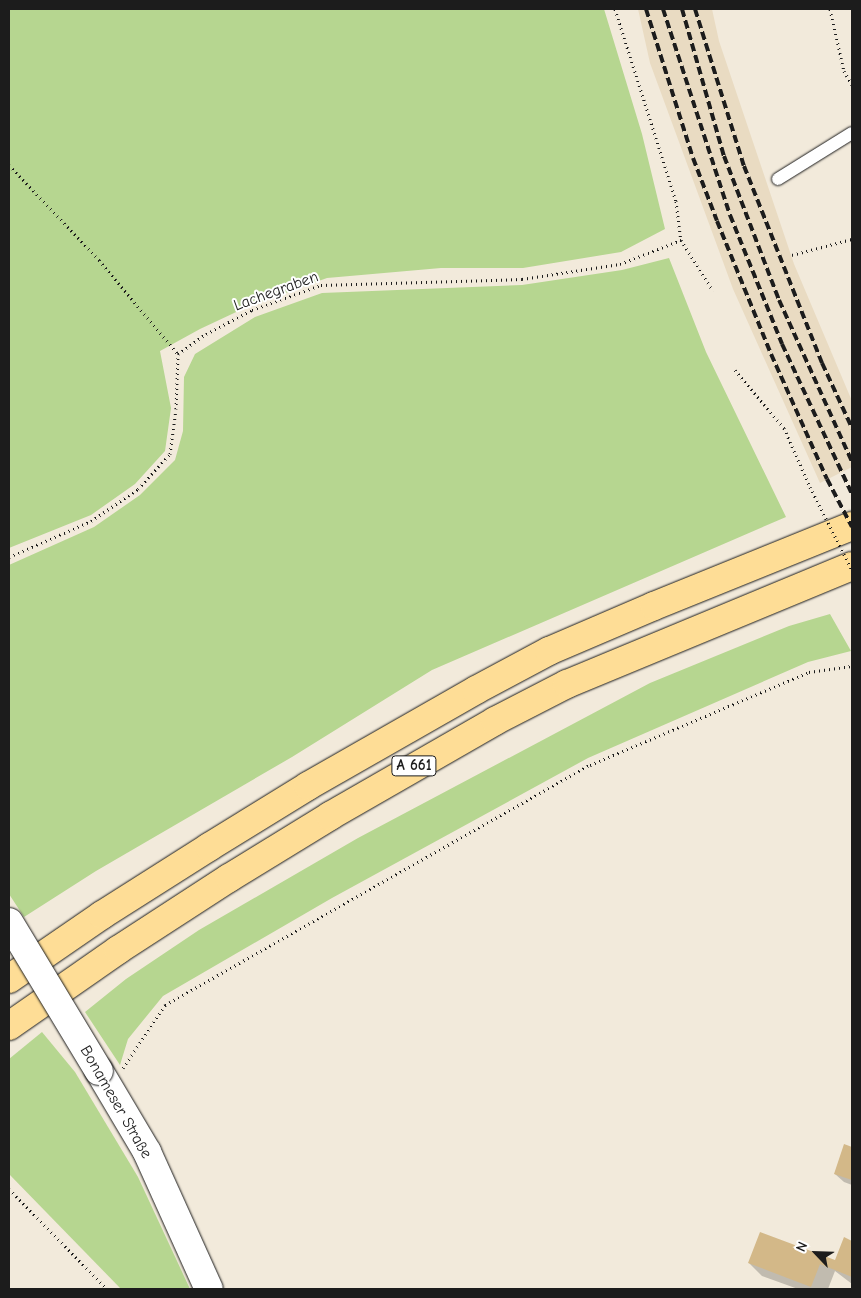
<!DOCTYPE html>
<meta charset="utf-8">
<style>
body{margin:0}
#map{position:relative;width:861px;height:1298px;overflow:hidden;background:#f2eadb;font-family:"Comic Neue",sans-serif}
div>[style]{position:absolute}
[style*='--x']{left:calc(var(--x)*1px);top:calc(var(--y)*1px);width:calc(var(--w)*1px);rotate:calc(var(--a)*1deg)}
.built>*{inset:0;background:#e9dbc2}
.green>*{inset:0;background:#b6d690}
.shadow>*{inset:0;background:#0003}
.building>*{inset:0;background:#d3b888}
.path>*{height:3px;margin-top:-1.5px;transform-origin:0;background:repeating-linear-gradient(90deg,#1c1c1c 0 1px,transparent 0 5px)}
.roads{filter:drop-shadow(0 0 1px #1c1c1c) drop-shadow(0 0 1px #1c1c1c)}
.lane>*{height:12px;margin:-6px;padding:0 6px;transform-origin:6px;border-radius:6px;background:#fff}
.secondary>*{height:28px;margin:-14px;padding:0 14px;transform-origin:14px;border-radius:14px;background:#fff}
.highway>*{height:28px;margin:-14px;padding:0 14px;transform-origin:14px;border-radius:14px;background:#fedd96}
.rail>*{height:4px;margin-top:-2px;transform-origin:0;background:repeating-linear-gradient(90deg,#1c1c1c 0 8px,transparent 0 12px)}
.path-bridge>*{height:3px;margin-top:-1.5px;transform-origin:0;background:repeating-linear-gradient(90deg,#1c1c1c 0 1px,transparent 0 5px)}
.bridges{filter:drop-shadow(0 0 1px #1c1c1c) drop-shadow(0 0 1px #1c1c1c)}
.secondary-bridge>*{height:28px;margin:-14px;padding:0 14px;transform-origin:14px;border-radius:14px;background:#fff}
span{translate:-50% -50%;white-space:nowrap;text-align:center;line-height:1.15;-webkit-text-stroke:4px #fff;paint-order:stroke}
.shield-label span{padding:1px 4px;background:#fff;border:1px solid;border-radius:4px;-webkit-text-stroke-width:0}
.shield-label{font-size:15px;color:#1c1c1c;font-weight:700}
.street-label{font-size:16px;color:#1c1c1c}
.frame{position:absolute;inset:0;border:10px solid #1c1c1c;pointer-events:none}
.north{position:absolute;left:791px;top:1228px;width:50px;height:50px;-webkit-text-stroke:4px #fff;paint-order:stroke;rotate:294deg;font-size:14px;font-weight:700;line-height:20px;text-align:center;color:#1c1c1c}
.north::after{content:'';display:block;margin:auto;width:18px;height:22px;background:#1c1c1c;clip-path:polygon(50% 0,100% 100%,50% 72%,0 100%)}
</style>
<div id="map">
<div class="built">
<div style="clip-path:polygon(638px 9px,712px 9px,719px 41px,794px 264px,852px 401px,852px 467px,820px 483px,733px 289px,650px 63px)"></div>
</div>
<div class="green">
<div style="clip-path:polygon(9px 9px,604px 9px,642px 134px,665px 229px,621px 252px,523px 268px,441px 268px,327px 278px,249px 306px,200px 329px,160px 351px,171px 408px,165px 451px,135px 484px,91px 515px,9px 548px)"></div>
<div style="clip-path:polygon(669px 258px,706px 352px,786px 517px,432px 670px,292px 757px,96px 871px,24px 917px,9px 894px,9px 565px,94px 527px,140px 495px,175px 460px,183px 431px,184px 377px,195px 354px,255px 317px,322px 293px,522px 285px,622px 270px)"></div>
<div style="clip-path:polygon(830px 614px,851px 651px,808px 662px,588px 758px,332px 898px,163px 996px,128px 1039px,120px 1065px,85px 1012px,126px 979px,199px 930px,358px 838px,650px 683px,789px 626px)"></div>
<div style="clip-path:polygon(42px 1032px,75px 1072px,138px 1177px,190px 1289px,121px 1289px,9px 1174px,9px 1059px)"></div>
</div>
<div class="shadow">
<div style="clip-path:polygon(845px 1146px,852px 1148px,852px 1185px,844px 1182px,835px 1174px)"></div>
<div style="clip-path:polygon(845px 1239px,852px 1242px,852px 1284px,835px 1271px,828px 1289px,798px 1289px,762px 1276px,749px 1263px,835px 1262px)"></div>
</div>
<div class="building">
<div style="clip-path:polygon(844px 1144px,852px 1147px,852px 1180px,834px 1174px)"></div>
<div style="clip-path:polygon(760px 1232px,835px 1260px,844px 1237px,852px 1241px,852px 1277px,820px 1264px,811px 1287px,748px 1263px)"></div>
</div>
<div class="path">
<div style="--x:615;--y:9;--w:201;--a:72.4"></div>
<div style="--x:676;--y:201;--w:39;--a:83"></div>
<div style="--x:681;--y:240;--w:60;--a:57.9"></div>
<div style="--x:830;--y:9;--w:64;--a:77.3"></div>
<div style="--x:844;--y:71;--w:16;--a:60"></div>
<div style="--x:9;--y:165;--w:131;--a:46.5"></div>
<div style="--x:99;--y:260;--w:123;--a:50"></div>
<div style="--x:792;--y:255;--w:62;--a:-14.9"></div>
<div style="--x:735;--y:370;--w:76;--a:49.8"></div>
<div style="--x:784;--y:428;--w:64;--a:66.2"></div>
<div style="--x:9;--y:557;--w:90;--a:-23.7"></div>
<div style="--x:91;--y:521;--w:57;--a:-34.2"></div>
<div style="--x:138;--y:489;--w:47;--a:-47.6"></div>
<div style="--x:170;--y:454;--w:45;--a:-82.4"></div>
<div style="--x:176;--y:409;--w:55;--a:-87.9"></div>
<div style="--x:178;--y:354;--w:34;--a:-36"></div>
<div style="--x:206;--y:334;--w:52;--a:-27.6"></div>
<div style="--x:252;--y:310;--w:73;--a:-19.9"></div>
<div style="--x:321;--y:285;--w:201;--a:-1.7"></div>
<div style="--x:522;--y:279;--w:99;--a:-8.7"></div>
<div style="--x:620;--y:264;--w:66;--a:-21.5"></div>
<div style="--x:123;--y:1068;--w:76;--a:-56.3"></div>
<div style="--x:165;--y:1005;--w:488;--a:-29.5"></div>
<div style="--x:590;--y:765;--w:238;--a:-23"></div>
<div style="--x:809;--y:672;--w:43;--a:-7.9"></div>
<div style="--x:9;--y:1189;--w:140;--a:45.6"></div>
</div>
<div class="roads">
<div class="lane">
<div style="--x:778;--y:179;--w:87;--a:-31.9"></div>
</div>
<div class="secondary">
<div style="--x:99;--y:1071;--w:94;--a:59.3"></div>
<div style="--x:147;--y:1152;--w:150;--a:65.7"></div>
</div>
<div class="highway">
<div style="--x:9;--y:979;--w:113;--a:-34.5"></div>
<div style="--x:102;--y:915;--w:127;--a:-32.4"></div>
<div style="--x:209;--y:847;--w:116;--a:-31.6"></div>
<div style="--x:308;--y:786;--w:193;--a:-29.7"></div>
<div style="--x:476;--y:690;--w:83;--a:-28.1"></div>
<div style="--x:549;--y:651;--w:114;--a:-23.2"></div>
<div style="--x:654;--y:606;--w:214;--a:-22"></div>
<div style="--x:9;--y:1026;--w:133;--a:-34.9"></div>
<div style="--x:118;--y:950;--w:132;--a:-33"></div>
<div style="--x:229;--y:878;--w:119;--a:-31.5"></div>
<div style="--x:330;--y:816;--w:190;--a:-29.9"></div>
<div style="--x:495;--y:721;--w:81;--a:-27.2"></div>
<div style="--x:567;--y:684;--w:308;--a:-22.5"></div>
</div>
</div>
<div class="rail">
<div style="--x:646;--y:9;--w:156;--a:72.5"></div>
<div style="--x:693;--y:158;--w:67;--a:69.1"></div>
<div style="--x:717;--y:221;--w:144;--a:67.9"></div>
<div style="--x:771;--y:354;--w:137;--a:65.9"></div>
<div style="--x:827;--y:479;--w:54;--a:62.5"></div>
<div style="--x:663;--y:9;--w:217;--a:72"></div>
<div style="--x:730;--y:215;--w:139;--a:68"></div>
<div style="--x:782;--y:344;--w:166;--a:65"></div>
<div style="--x:682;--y:9;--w:153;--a:74.1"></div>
<div style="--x:724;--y:156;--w:154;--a:69.1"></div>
<div style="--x:779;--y:300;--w:178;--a:65.7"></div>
<div style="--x:695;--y:9;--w:164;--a:72.7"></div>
<div style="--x:744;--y:166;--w:212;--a:68.4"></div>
<div style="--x:822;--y:363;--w:72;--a:65.2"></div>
</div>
<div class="path-bridge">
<div style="--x:810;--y:487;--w:93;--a:63.2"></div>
</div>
<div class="bridges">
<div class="secondary-bridge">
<div style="--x:9;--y:922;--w:174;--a:58.9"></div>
</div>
</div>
<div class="shield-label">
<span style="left:414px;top:766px">A 661</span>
</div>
<div class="street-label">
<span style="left:276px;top:291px;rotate:-20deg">Lachegraben</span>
<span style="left:116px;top:1102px;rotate:60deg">Bonameser Straße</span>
</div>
<div class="frame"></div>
<div class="north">N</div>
</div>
